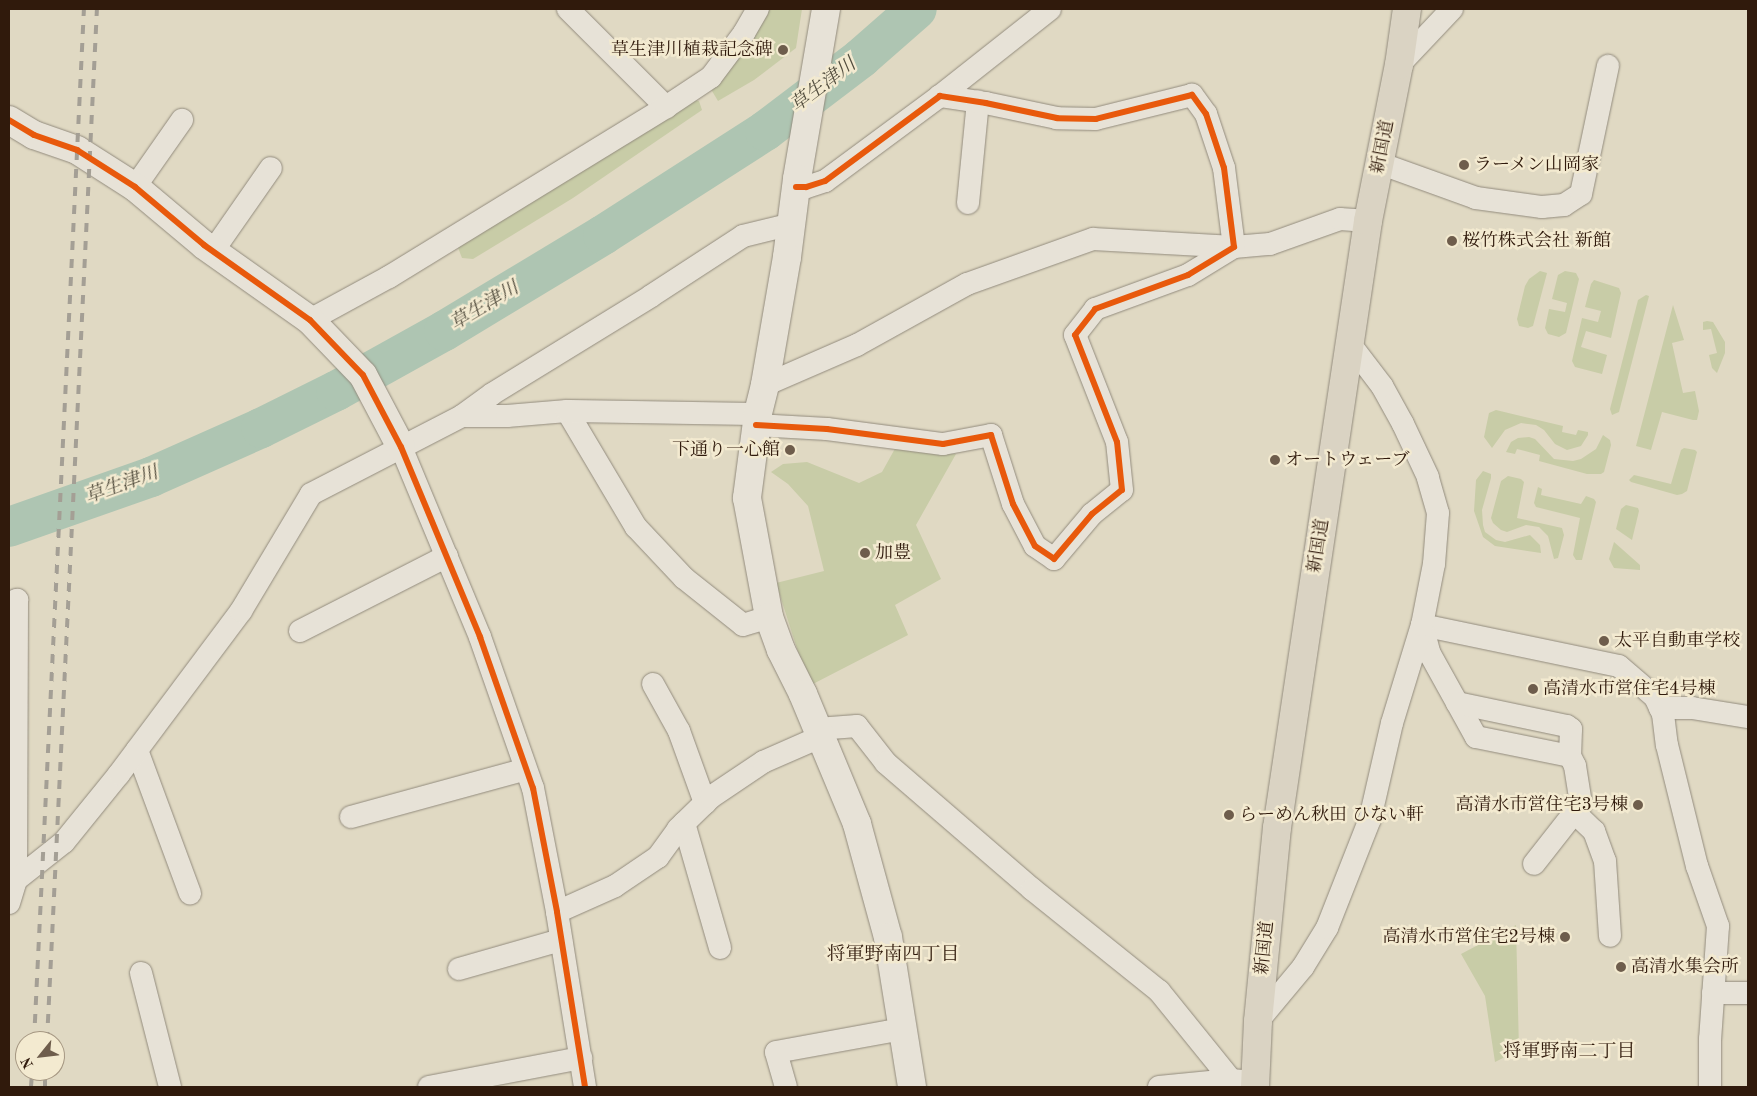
<!DOCTYPE html>
<meta charset="utf-8">
<style>
body{margin:0}
#map{position:relative;width:1757px;height:1096px;overflow:hidden;background:#e0d9c3;font-family:"Old Standard TT","Noto Serif JP",serif}
div>[style]{position:absolute}
[style*='--x']{left:calc(var(--x)*1px);top:calc(var(--y)*1px);width:calc(var(--w)*1px);rotate:calc(var(--a)*1deg)}
.green>*{inset:0;background:#c8cca7}
.river>*{height:40px;margin:-20px;padding:0 20px;transform-origin:20px;border-radius:20px;background:#aec5b2}
.roads{filter:drop-shadow(0 0 1px #928b7d) drop-shadow(0 0 1px #928b7d)}
.minor>*{height:22px;margin:-11px;padding:0 11px;transform-origin:11px;border-radius:11px;background:#e7e2d7}
.tertiary>*{height:28px;margin:-14px;padding:0 14px;transform-origin:14px;border-radius:14px;background:#e7e2d7}
.primary>*{height:28px;margin:-14px;padding:0 14px;transform-origin:14px;border-radius:14px;background:#dad3c3}
.rail>*{height:4px;margin-top:-2px;transform-origin:0;background:repeating-linear-gradient(90deg,#a49f95 0 9px,transparent 0 18px)}
.cycleway>*{height:6px;margin:-3px;padding:0 3px;transform-origin:3px;border-radius:3px;background:#e8590c}
.dots>*{width:14px;height:14px;translate:-50% -50%;box-sizing:border-box;border:2px solid #f3ead0;border-radius:50%}
span{translate:-50% -50%;white-space:nowrap;text-align:center;line-height:1.15;-webkit-text-stroke:5px #f3ead0;paint-order:stroke}
.poi-label{font-size:18px;color:#301a0c}
.right{translate:-100% -50%;text-align:right}
.left{translate:0 -50%;text-align:left}
.street-label{font-size:18px;color:#301a0c}
.water-label{font-size:19px;color:#504b3c;font-style:italic}
.neighbourhood-label{font-size:19px;color:#301a0c}
.frame{position:absolute;inset:0;border:10px solid #301a0c;pointer-events:none}
.north{position:absolute;left:15px;top:1031px;width:50px;height:50px;box-sizing:border-box;background:#f3ead0;border:1px solid #a59782;border-radius:50%;rotate:241deg;font-size:14px;font-weight:700;line-height:20px;text-align:center;color:#301a0c}
.north::after{content:'';display:block;margin:auto;width:18px;height:22px;background:#6e5d4c;clip-path:polygon(50% 0,100% 100%,50% 72%,0 100%)}
</style>
<div id="map">
<div class="green">
<div style="clip-path:polygon(769px 9px,802px 9px,796px 48px,754px 80px,718px 101px,709px 86px)"></div>
<div style="clip-path:polygon(694px 100px,699px 101px,702px 110px,573px 198px,473px 259px,462px 258px,457px 245px)"></div>
<div style="clip-path:polygon(1540px 271px,1547px 273px,1533px 326px,1528px 328px,1519px 326px,1517px 319px,1525px 286px,1529px 279px)"></div>
<div style="clip-path:polygon(1565px 271px,1576px 273px,1579px 279px,1566px 333px,1559px 337px,1548px 334px,1545px 328px,1549px 309px,1565px 312px,1567px 303px,1552px 299px,1558px 275px)"></div>
<div style="clip-path:polygon(1594px 280px,1619px 288px,1621px 293px,1611px 338px,1586px 331px,1581px 347px,1607px 355px,1602px 374px,1575px 367px,1572px 361px,1582px 318px,1598px 322px,1601px 311px,1585px 307px,1591px 284px)"></div>
<div style="clip-path:polygon(1646px 295px,1649px 296px,1619px 412px,1612px 415px,1610px 409px,1638px 300px)"></div>
<div style="clip-path:polygon(1673px 305px,1684px 340px,1672px 343px,1683px 393px,1695px 391px,1699px 411px,1697px 420px,1693px 420px,1662px 412px,1651px 450px,1636px 446px)"></div>
<div style="clip-path:polygon(1707px 321px,1713px 322px,1725px 342px,1725px 353px,1717px 373px,1712px 368px,1709px 355px,1717px 353px,1711px 329px,1703px 330px,1703px 322px)"></div>
<div style="clip-path:polygon(1496px 410px,1563px 426px,1562px 432px,1576px 435px,1578px 430px,1588px 432px,1588px 435px,1581px 446px,1567px 450px,1555px 444px,1544px 430px,1536px 425px,1521px 423px,1505px 430px,1492px 448px,1484px 437px,1489px 413px)"></div>
<div style="clip-path:polygon(1603px 435px,1610px 440px,1611px 445px,1604px 472px,1601px 474px,1587px 474px,1539px 461px,1540px 455px,1517px 449px,1515px 454px,1506px 452px,1511px 442px,1518px 438px,1529px 437px,1535px 439px,1554px 459px,1573px 461px,1581px 459px,1596px 449px)"></div>
<div style="clip-path:polygon(897px 445px,956px 454px,916px 525px,941px 579px,895px 605px,908px 635px,809px 686px,776px 583px,824px 571px,808px 506px,788px 484px,771px 472px,783px 464px,807px 462px,859px 483px,882px 472px)"></div>
<div style="clip-path:polygon(1684px 448px,1695px 450px,1697px 452px,1687px 491px,1682px 494px,1677px 495px,1631px 482px,1629px 480px,1634px 475px,1671px 484px,1681px 450px)"></div>
<div style="clip-path:polygon(1483px 471px,1491px 474px,1491px 478px,1482px 510px,1483px 525px,1485px 532px,1496px 540px,1505px 542px,1530px 535px,1540px 545px,1541px 553px,1495px 546px,1483px 537px,1474px 511px,1476px 480px)"></div>
<div style="clip-path:polygon(1508px 476px,1521px 479px,1524px 482px,1517px 518px,1562px 528px,1564px 535px,1558px 558px,1554px 559px,1548px 536px,1539px 527px,1526px 525px,1507px 532px,1501px 530px,1493px 523px,1491px 518px,1501px 481px)"></div>
<div style="clip-path:polygon(1538px 487px,1542px 489px,1541px 495px,1581px 504px,1586px 496px,1594px 499px,1596px 502px,1582px 560px,1576px 560px,1573px 555px,1580px 518px,1536px 507px,1534px 503px)"></div>
<div style="clip-path:polygon(1626px 505px,1638px 508px,1639px 511px,1632px 540px,1616px 529px,1621px 509px)"></div>
<div style="clip-path:polygon(1614px 542px,1640px 565px,1640px 570px,1614px 568px,1609px 559px)"></div>
<div style="clip-path:polygon(1516px 925px,1519px 1050px,1495px 1062px,1485px 996px,1461px 954px)"></div>
</div>
<div class="river">
<div style="--x:9;--y:527;--w:151;--a:-19.4"></div>
<div style="--x:151;--y:477;--w:120;--a:-24"></div>
<div style="--x:261;--y:428;--w:84;--a:-26.3"></div>
<div style="--x:336;--y:391;--w:124;--a:-29.1"></div>
<div style="--x:444;--y:331;--w:186;--a:-31.1"></div>
<div style="--x:603;--y:235;--w:193;--a:-32.7"></div>
<div style="--x:765;--y:131;--w:121;--a:-37.2"></div>
<div style="--x:861;--y:58;--w:74;--a:-41.2"></div>
</div>
<div class="roads">
<div class="minor">
<div style="--x:568;--y:9;--w:139;--a:45"></div>
<div style="--x:1399;--y:65;--w:77;--a:-46.6"></div>
<div style="--x:940;--y:96;--w:140;--a:-38.3"></div>
<div style="--x:1379;--y:163;--w:103;--a:19.8"></div>
<div style="--x:1476;--y:198;--w:67;--a:7.8"></div>
<div style="--x:1542;--y:207;--w:22;--a:-5"></div>
<div style="--x:1564;--y:205;--w:20;--a:-33"></div>
<div style="--x:1581;--y:194;--w:131;--a:-78.1"></div>
<div style="--x:135;--y:187;--w:82;--a:-55"></div>
<div style="--x:968;--y:203;--w:102;--a:-84.4"></div>
<div style="--x:213;--y:251;--w:101;--a:-55.1"></div>
<div style="--x:310;--y:320;--w:90;--a:-28.6"></div>
<div style="--x:389;--y:277;--w:325;--a:-31.5"></div>
<div style="--x:666;--y:107;--w:54;--a:-33.7"></div>
<div style="--x:711;--y:77;--w:55;--a:-53.1"></div>
<div style="--x:744;--y:33;--w:28;--a:-60"></div>
<div style="--x:765;--y:385;--w:100;--a:-23.5"></div>
<div style="--x:857;--y:345;--w:126;--a:-29"></div>
<div style="--x:967;--y:284;--w:134;--a:-19.7"></div>
<div style="--x:1093;--y:239;--w:141;--a:3.2"></div>
<div style="--x:1234;--y:247;--w:36;--a:-5"></div>
<div style="--x:1270;--y:244;--w:74;--a:-19.7"></div>
<div style="--x:1340;--y:219;--w:28;--a:4"></div>
<div style="--x:567;--y:411;--w:135;--a:59.3"></div>
<div style="--x:636;--y:527;--w:70;--a:46.7"></div>
<div style="--x:684;--y:578;--w:75;--a:38.5"></div>
<div style="--x:743;--y:625;--w:27;--a:-17"></div>
<div style="--x:462;--y:416;--w:37;--a:-36"></div>
<div style="--x:492;--y:394;--w:187;--a:-31.6"></div>
<div style="--x:651;--y:296;--w:110;--a:-33.1"></div>
<div style="--x:743;--y:236;--w:50;--a:-13.8"></div>
<div style="--x:756;--y:425;--w:71;--a:3.2"></div>
<div style="--x:827;--y:429;--w:117;--a:7.4"></div>
<div style="--x:943;--y:444;--w:49;--a:-10.6"></div>
<div style="--x:991;--y:435;--w:72;--a:72.3"></div>
<div style="--x:1013;--y:504;--w:47;--a:62.4"></div>
<div style="--x:1035;--y:546;--w:23;--a:34"></div>
<div style="--x:1054;--y:559;--w:59;--a:-49.8"></div>
<div style="--x:1092;--y:514;--w:38;--a:-39"></div>
<div style="--x:1122;--y:490;--w:48;--a:-95.9"></div>
<div style="--x:1117;--y:442;--w:115;--a:-111.4"></div>
<div style="--x:1075;--y:335;--w:33;--a:-52"></div>
<div style="--x:1095;--y:309;--w:99;--a:-20.1"></div>
<div style="--x:1188;--y:275;--w:54;--a:-31.3"></div>
<div style="--x:1234;--y:247;--w:80;--a:-97.2"></div>
<div style="--x:1224;--y:168;--w:57;--a:-108.4"></div>
<div style="--x:1206;--y:114;--w:24;--a:-126"></div>
<div style="--x:1192;--y:95;--w:99;--a:166"></div>
<div style="--x:1096;--y:119;--w:39;--a:-179"></div>
<div style="--x:1057;--y:118;--w:73;--a:-168.1"></div>
<div style="--x:986;--y:103;--w:47;--a:-171.3"></div>
<div style="--x:940;--y:96;--w:143;--a:143.5"></div>
<div style="--x:825;--y:181;--w:20;--a:162"></div>
<div style="--x:806;--y:187;--w:10;--a:180"></div>
<div style="--x:401;--y:447;--w:206;--a:67.4"></div>
<div style="--x:480;--y:637;--w:160;--a:70.7"></div>
<div style="--x:533;--y:788;--w:126;--a:79"></div>
<div style="--x:557;--y:912;--w:177;--a:80.9"></div>
<div style="--x:9;--y:603;--w:9;--a:-21"></div>
<div style="--x:17;--y:600;--w:280;--a:90.2"></div>
<div style="--x:16;--y:880;--w:24;--a:107"></div>
<div style="--x:1422;--y:625;--w:201;--a:11.8"></div>
<div style="--x:1619;--y:666;--w:48;--a:40.7"></div>
<div style="--x:1655;--y:697;--w:19;--a:65"></div>
<div style="--x:1663;--y:714;--w:31;--a:83"></div>
<div style="--x:1667;--y:745;--w:125;--a:76.1"></div>
<div style="--x:1697;--y:866;--w:64;--a:70.7"></div>
<div style="--x:1718;--y:926;--w:113;--a:94"></div>
<div style="--x:1710;--y:1039;--w:48;--a:90"></div>
<div style="--x:1422;--y:625;--w:30;--a:75"></div>
<div style="--x:1430;--y:654;--w:95;--a:61"></div>
<div style="--x:1476;--y:737;--w:96;--a:11.4"></div>
<div style="--x:1570;--y:756;--w:11;--a:63"></div>
<div style="--x:1575;--y:766;--w:38;--a:81"></div>
<div style="--x:1581;--y:804;--w:76;--a:128.1"></div>
<div style="--x:300;--y:631;--w:165;--a:-27"></div>
<div style="--x:653;--y:684;--w:54;--a:61"></div>
<div style="--x:679;--y:731;--w:77;--a:70.1"></div>
<div style="--x:1457;--y:703;--w:112;--a:11.8"></div>
<div style="--x:1567;--y:726;--w:5;--a:37"></div>
<div style="--x:1571;--y:729;--w:27;--a:92"></div>
<div style="--x:1660;--y:708;--w:32;--a:0"></div>
<div style="--x:1692;--y:708;--w:57;--a:9.1"></div>
<div style="--x:817;--y:729;--w:40;--a:-4.3"></div>
<div style="--x:857;--y:726;--w:47;--a:51.9"></div>
<div style="--x:886;--y:763;--w:193;--a:40.8"></div>
<div style="--x:1032;--y:889;--w:163;--a:38.8"></div>
<div style="--x:1159;--y:991;--w:114;--a:51"></div>
<div style="--x:1231;--y:1080;--w:24;--a:5"></div>
<div style="--x:137;--y:750;--w:153;--a:69.7"></div>
<div style="--x:1574;--y:812;--w:28;--a:44"></div>
<div style="--x:1594;--y:831;--w:32;--a:70"></div>
<div style="--x:1605;--y:861;--w:75;--a:86.2"></div>
<div style="--x:351;--y:817;--w:181;--a:-15.3"></div>
<div style="--x:684;--y:823;--w:130;--a:73.9"></div>
<div style="--x:9;--y:881;--w:7;--a:-8"></div>
<div style="--x:16;--y:880;--w:61;--a:-38.4"></div>
<div style="--x:64;--y:842;--w:87;--a:-51"></div>
<div style="--x:119;--y:774;--w:204;--a:-53.2"></div>
<div style="--x:241;--y:611;--w:136;--a:-59.1"></div>
<div style="--x:311;--y:494;--w:170;--a:-27.3"></div>
<div style="--x:462;--y:416;--w:45;--a:0"></div>
<div style="--x:507;--y:416;--w:60;--a:-4.8"></div>
<div style="--x:567;--y:411;--w:191;--a:0.9"></div>
<div style="--x:557;--y:912;--w:64;--a:-24.1"></div>
<div style="--x:615;--y:886;--w:52;--a:-34"></div>
<div style="--x:658;--y:857;--w:34;--a:-54"></div>
<div style="--x:678;--y:829;--w:46;--a:-44.1"></div>
<div style="--x:711;--y:797;--w:63;--a:-33.9"></div>
<div style="--x:763;--y:762;--w:62;--a:-23.7"></div>
<div style="--x:459;--y:969;--w:106;--a:-15.9"></div>
<div style="--x:141;--y:973;--w:118;--a:75.7"></div>
<div style="--x:1713;--y:993;--w:35;--a:0"></div>
<div style="--x:1258;--y:1021;--w:70;--a:-50.2"></div>
<div style="--x:1303;--y:967;--w:46;--a:-58.4"></div>
<div style="--x:1327;--y:928;--w:117;--a:-68.5"></div>
<div style="--x:1370;--y:819;--w:98;--a:-77.1"></div>
<div style="--x:1392;--y:723;--w:102;--a:-73"></div>
<div style="--x:1422;--y:625;--w:62;--a:-78.9"></div>
<div style="--x:1434;--y:564;--w:51;--a:-85.5"></div>
<div style="--x:1438;--y:513;--w:37;--a:-106"></div>
<div style="--x:1428;--y:477;--w:59;--a:-115.3"></div>
<div style="--x:1403;--y:424;--w:43;--a:-118.9"></div>
<div style="--x:1382;--y:386;--w:53;--a:-127.3"></div>
<div style="--x:429;--y:1087;--w:155;--a:-10.8"></div>
<div style="--x:786;--y:1087;--w:36;--a:-106"></div>
<div style="--x:776;--y:1052;--w:129;--a:-10.3"></div>
<div style="--x:1159;--y:1087;--w:72;--a:-5.6"></div>
</div>
<div class="tertiary">
<div style="--x:826;--y:9;--w:172;--a:99.7"></div>
<div style="--x:797;--y:179;--w:79;--a:97.3"></div>
<div style="--x:787;--y:257;--w:130;--a:99.8"></div>
<div style="--x:765;--y:385;--w:30;--a:104"></div>
<div style="--x:758;--y:414;--w:85;--a:97.5"></div>
<div style="--x:747;--y:498;--w:121;--a:79.5"></div>
<div style="--x:769;--y:617;--w:35;--a:70"></div>
<div style="--x:781;--y:650;--w:49;--a:63.4"></div>
<div style="--x:803;--y:694;--w:141;--a:67.4"></div>
<div style="--x:857;--y:824;--w:117;--a:74.7"></div>
<div style="--x:888;--y:937;--w:152;--a:80.9"></div>
<div style="--x:9;--y:120;--w:29;--a:31"></div>
<div style="--x:34;--y:135;--w:46;--a:19.2"></div>
<div style="--x:77;--y:150;--w:69;--a:32.5"></div>
<div style="--x:135;--y:187;--w:90;--a:40"></div>
<div style="--x:204;--y:245;--w:130;--a:35.3"></div>
<div style="--x:310;--y:320;--w:76;--a:46.1"></div>
<div style="--x:363;--y:375;--w:81;--a:62.2"></div>
</div>
<div class="primary">
<div style="--x:1255;--y:1087;--w:66;--a:-87.4"></div>
<div style="--x:1258;--y:1021;--w:194;--a:-84.4"></div>
<div style="--x:1277;--y:828;--w:614;--a:-81.47"></div>
<div style="--x:1368;--y:221;--w:159;--a:-78.8"></div>
<div style="--x:1399;--y:65;--w:57;--a:-81.9"></div>
</div>
</div>
<div class="rail">
<div style="--x:34;--y:1041;--w:1033;--a:-87.23"></div>
<div style="--x:47;--y:1041;--w:1033;--a:-87.23"></div>
<div style="--x:31;--y:1087;--w:16;--a:-86"></div>
<div style="--x:45;--y:1087;--w:16;--a:-90"></div>
</div>
<div class="cycleway">
<div style="--x:9;--y:120;--w:29;--a:31"></div>
<div style="--x:34;--y:135;--w:46;--a:19.2"></div>
<div style="--x:77;--y:150;--w:69;--a:32.5"></div>
<div style="--x:135;--y:187;--w:90;--a:40"></div>
<div style="--x:204;--y:245;--w:130;--a:35.3"></div>
<div style="--x:310;--y:320;--w:76;--a:46.1"></div>
<div style="--x:363;--y:375;--w:81;--a:62.2"></div>
<div style="--x:401;--y:447;--w:206;--a:67.4"></div>
<div style="--x:480;--y:637;--w:160;--a:70.7"></div>
<div style="--x:533;--y:788;--w:126;--a:79"></div>
<div style="--x:557;--y:912;--w:177;--a:80.9"></div>
<div style="--x:756;--y:425;--w:71;--a:3.2"></div>
<div style="--x:827;--y:429;--w:117;--a:7.4"></div>
<div style="--x:943;--y:444;--w:49;--a:-10.6"></div>
<div style="--x:991;--y:435;--w:72;--a:72.3"></div>
<div style="--x:1013;--y:504;--w:47;--a:62.4"></div>
<div style="--x:1035;--y:546;--w:23;--a:34"></div>
<div style="--x:1054;--y:559;--w:59;--a:-49.8"></div>
<div style="--x:1092;--y:514;--w:38;--a:-39"></div>
<div style="--x:1122;--y:490;--w:48;--a:-95.9"></div>
<div style="--x:1117;--y:442;--w:115;--a:-111.4"></div>
<div style="--x:1075;--y:335;--w:33;--a:-52"></div>
<div style="--x:1095;--y:309;--w:99;--a:-20.1"></div>
<div style="--x:1188;--y:275;--w:54;--a:-31.3"></div>
<div style="--x:1234;--y:247;--w:80;--a:-97.2"></div>
<div style="--x:1224;--y:168;--w:57;--a:-108.4"></div>
<div style="--x:1206;--y:114;--w:24;--a:-126"></div>
<div style="--x:1192;--y:95;--w:99;--a:166"></div>
<div style="--x:1096;--y:119;--w:39;--a:-179"></div>
<div style="--x:1057;--y:118;--w:73;--a:-168.1"></div>
<div style="--x:986;--y:103;--w:47;--a:-171.3"></div>
<div style="--x:940;--y:96;--w:143;--a:143.5"></div>
<div style="--x:825;--y:181;--w:20;--a:162"></div>
<div style="--x:806;--y:187;--w:10;--a:180"></div>
</div>
<div class="dots">
<div style="left:783px;top:50px;background:#6e5d4c"></div>
<div style="left:1464px;top:165px;background:#6e5d4c"></div>
<div style="left:1452px;top:241px;background:#6e5d4c"></div>
<div style="left:790px;top:450px;background:#6e5d4c"></div>
<div style="left:1275px;top:460px;background:#6e5d4c"></div>
<div style="left:865px;top:553px;background:#6e5d4c"></div>
<div style="left:1604px;top:641px;background:#6e5d4c"></div>
<div style="left:1533px;top:689px;background:#6e5d4c"></div>
<div style="left:1638px;top:805px;background:#6e5d4c"></div>
<div style="left:1229px;top:815px;background:#6e5d4c"></div>
<div style="left:1565px;top:937px;background:#6e5d4c"></div>
<div style="left:1621px;top:967px;background:#6e5d4c"></div>
</div>
<div class="poi-label">
<span class="right" style="left:773px;top:50px">草生津川植栽記念碑</span>
<span class="left" style="left:1474px;top:165px">ラーメン山岡家</span>
<span class="left" style="left:1462px;top:241px">桜竹株式会社 新館</span>
<span class="right" style="left:780px;top:450px">下通り一心館</span>
<span class="left" style="left:1285px;top:460px">オートウェーブ</span>
<span class="left" style="left:875px;top:553px">加豊</span>
<span class="left" style="left:1614px;top:641px">太平自動車学校</span>
<span class="left" style="left:1543px;top:689px">高清水市営住宅4号棟</span>
<span class="right" style="left:1628px;top:805px">高清水市営住宅3号棟</span>
<span class="left" style="left:1239px;top:815px">らーめん秋田 ひない軒</span>
<span class="right" style="left:1555px;top:937px">高清水市営住宅2号棟</span>
<span class="left" style="left:1631px;top:967px">高清水集会所</span>
</div>
<div class="street-label">
<span style="left:1383px;top:147px;rotate:-79deg">新国道</span>
<span style="left:1319px;top:546px;rotate:-81deg">新国道</span>
<span style="left:1265px;top:948px;rotate:-84deg">新国道</span>
</div>
<div class="water-label">
<span style="left:824px;top:86px;rotate:-37deg">草生津川</span>
<span style="left:485px;top:307px;rotate:-31deg">草生津川</span>
<span style="left:122px;top:486px;rotate:-20deg">草生津川</span>
</div>
<div class="neighbourhood-label">
<span style="left:893px;top:956px">将軍野南四丁目</span>
<span style="left:1569px;top:1053px">将軍野南二丁目</span>
</div>
<div class="frame"></div>
<div class="north">N</div>
</div>
